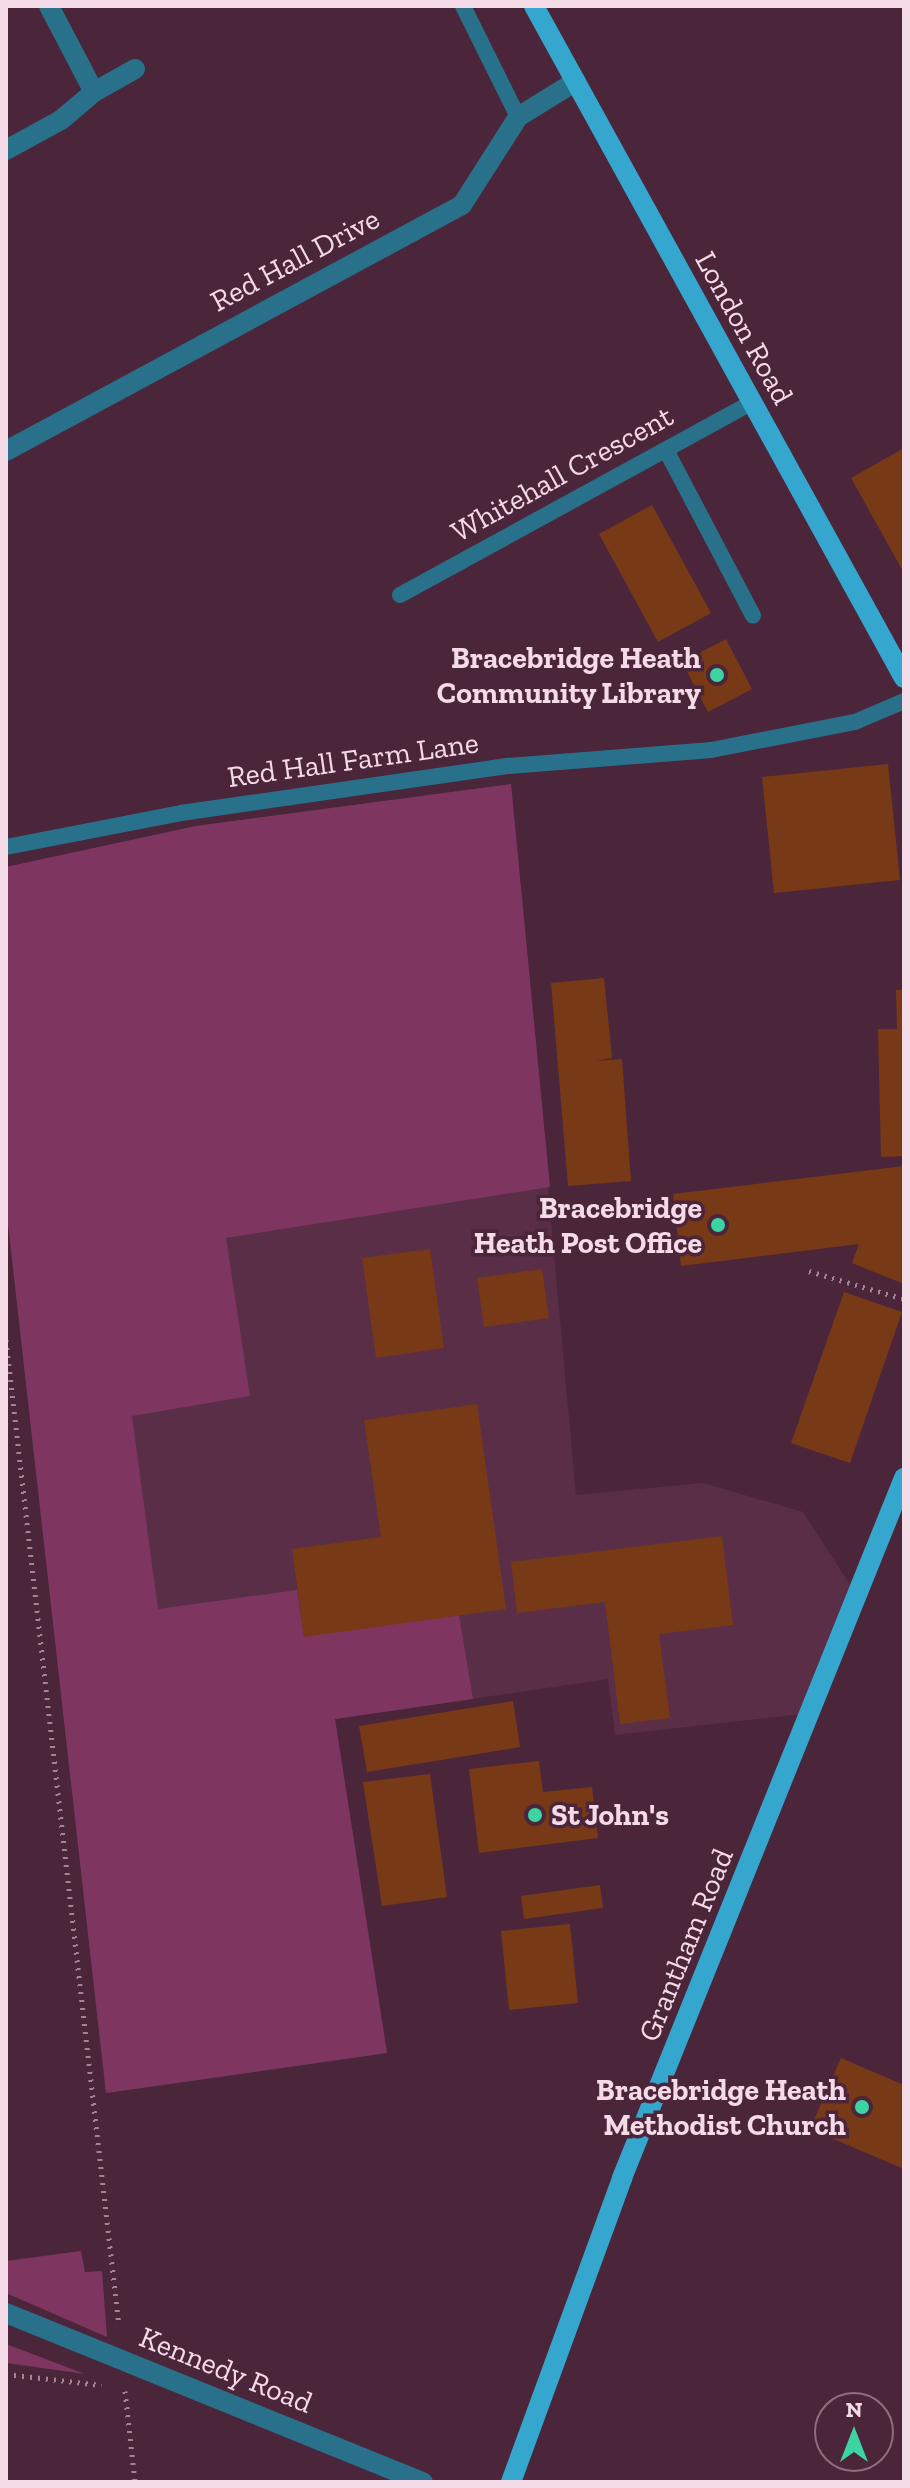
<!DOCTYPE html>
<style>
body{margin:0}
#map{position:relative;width:910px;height:2488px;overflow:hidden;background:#4b263b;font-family:"Zilla Slab",serif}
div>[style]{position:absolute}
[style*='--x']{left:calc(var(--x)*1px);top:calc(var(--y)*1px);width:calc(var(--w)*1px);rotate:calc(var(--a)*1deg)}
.built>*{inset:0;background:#5a2e47}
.green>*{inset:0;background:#7e3660}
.building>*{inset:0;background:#783916}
.path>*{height:5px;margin-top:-2.5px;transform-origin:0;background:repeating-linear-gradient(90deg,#a38495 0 2px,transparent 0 8px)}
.lane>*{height:16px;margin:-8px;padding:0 8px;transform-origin:8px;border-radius:8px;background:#29718b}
.street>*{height:20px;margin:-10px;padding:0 10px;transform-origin:10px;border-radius:10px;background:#29718b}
.primary>*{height:20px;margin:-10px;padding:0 10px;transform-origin:10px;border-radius:10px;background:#35a7cf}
.dots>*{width:22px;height:22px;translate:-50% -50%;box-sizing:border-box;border:4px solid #4b263b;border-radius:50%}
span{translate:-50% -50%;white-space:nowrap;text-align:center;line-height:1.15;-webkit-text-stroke:7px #4b263b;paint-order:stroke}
.street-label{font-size:30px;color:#f4dbe7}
.poi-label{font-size:30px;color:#f4dbe7;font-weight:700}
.right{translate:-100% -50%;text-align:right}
.left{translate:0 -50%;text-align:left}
.frame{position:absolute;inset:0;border:8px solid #f4dbe7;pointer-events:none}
.north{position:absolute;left:814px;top:2392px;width:80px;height:80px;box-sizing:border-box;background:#4b263b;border:2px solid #8f6e80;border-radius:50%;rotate:0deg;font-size:22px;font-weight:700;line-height:32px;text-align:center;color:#f4dbe7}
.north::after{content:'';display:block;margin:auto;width:28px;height:36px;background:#3dd4a3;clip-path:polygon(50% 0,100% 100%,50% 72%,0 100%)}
</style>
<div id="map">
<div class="built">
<div style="clip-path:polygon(511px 784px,576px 1495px,703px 1483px,803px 1512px,858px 1597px,812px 1713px,615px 1735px,608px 1679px,335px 1719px,387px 2053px,106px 2093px,6px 1206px,6px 867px,196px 826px)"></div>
</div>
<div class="green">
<div style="clip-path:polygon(511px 784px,550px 1187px,226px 1238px,250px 1396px,132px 1416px,158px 1609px,297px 1590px,304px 1636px,459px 1615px,473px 1699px,335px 1719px,387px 2053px,106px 2093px,6px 1206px,6px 867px,196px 826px)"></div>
<div style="clip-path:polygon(81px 2251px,85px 2272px,102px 2271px,107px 2337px,6px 2293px,6px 2261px)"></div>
<div style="clip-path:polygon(6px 2344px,85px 2374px,6px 2363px)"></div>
</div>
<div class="building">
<div style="clip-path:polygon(904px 448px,904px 573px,851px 478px)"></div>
<div style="clip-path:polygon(652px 505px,711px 613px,658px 642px,599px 534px)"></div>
<div style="clip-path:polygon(726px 639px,752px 689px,708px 712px,682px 662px)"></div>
<div style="clip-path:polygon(888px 764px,900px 880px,774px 893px,762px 777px)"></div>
<div style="clip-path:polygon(604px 978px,612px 1058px,595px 1061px,622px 1059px,631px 1181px,568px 1186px,551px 983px)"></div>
<div style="clip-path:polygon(896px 990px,904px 990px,904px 1156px,881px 1157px,878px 1029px,897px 1029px)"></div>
<div style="clip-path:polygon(904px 1166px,904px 1284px,852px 1263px,859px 1244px,681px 1266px,673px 1194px)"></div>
<div style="clip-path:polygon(430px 1249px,444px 1348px,376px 1358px,362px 1258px)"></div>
<div style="clip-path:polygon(542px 1269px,549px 1318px,484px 1327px,477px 1278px)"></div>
<div style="clip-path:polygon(844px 1292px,902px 1312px,850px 1463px,791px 1443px)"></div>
<div style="clip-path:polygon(477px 1404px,506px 1609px,304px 1637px,292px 1549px,381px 1537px,364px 1420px)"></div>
<div style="clip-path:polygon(722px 1536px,733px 1625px,659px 1634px,670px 1718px,620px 1724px,605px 1602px,517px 1613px,511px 1562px)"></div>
<div style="clip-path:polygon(513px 1701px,520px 1747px,367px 1772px,359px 1726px)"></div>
<div style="clip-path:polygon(539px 1761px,543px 1792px,592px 1787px,598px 1838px,479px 1853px,469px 1769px)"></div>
<div style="clip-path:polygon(430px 1774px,447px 1897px,382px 1906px,363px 1782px)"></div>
<div style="clip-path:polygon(600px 1885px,603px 1908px,524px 1919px,521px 1896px)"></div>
<div style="clip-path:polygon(570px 1924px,578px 2003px,509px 2010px,501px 1931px)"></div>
<div style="clip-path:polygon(841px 2058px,904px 2085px,904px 2169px,810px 2129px)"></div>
</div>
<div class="path">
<div style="--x:809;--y:1271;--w:99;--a:16.4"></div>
<div style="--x:6;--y:1340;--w:992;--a:83.46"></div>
<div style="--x:6;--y:2374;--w:96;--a:6.6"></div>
<div style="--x:125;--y:2391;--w:92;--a:83.7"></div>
</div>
<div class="lane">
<div style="--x:463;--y:6;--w:124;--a:63.6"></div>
<div style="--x:666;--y:450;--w:187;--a:62.3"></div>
<div style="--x:400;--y:595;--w:400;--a:-28.7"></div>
<div style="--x:6;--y:847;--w:178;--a:-11"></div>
<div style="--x:181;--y:813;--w:331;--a:-8.2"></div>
<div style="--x:509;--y:766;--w:203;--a:-4.5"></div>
<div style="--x:711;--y:750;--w:147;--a:-11"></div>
<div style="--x:855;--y:722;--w:53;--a:-23.2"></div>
</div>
<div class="street">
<div style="--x:94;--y:92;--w:47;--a:-29.3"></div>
<div style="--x:6;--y:150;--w:63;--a:-28.6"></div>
<div style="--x:61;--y:120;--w:43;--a:-40.3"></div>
<div style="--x:94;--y:92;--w:97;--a:-117.6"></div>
<div style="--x:6;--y:451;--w:518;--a:-28.35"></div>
<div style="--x:462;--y:205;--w:104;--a:-57.5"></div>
<div style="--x:518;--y:117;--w:68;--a:-31.8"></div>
<div style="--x:6;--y:2313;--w:450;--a:22.1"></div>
</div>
<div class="primary">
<div style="--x:534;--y:6;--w:767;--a:61.16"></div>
<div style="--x:511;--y:2482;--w:324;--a:-69.9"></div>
<div style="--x:622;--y:2178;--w:755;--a:-68.06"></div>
</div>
<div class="dots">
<div style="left:717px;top:675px;background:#3dd4a3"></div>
<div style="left:718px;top:1225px;background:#3dd4a3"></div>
<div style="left:535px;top:1815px;background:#3dd4a3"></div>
<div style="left:862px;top:2107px;background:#3dd4a3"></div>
</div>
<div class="street-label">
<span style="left:295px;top:260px;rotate:-28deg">Red Hall Drive</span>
<span style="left:744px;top:328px;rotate:61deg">London Road</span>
<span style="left:562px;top:474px;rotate:-29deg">Whitehall Crescent</span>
<span style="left:353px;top:760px;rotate:-8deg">Red Hall Farm Lane</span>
<span style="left:686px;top:1945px;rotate:-68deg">Grantham Road</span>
<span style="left:226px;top:2370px;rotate:22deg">Kennedy Road</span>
</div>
<div class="poi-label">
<span class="right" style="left:701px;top:675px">Bracebridge Heath<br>Community Library</span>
<span class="right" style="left:702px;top:1225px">Bracebridge<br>Heath Post Office</span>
<span class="left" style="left:551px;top:1815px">St John's</span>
<span class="right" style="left:846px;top:2107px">Bracebridge Heath<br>Methodist Church</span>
</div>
<div class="frame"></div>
<div class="north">N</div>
</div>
